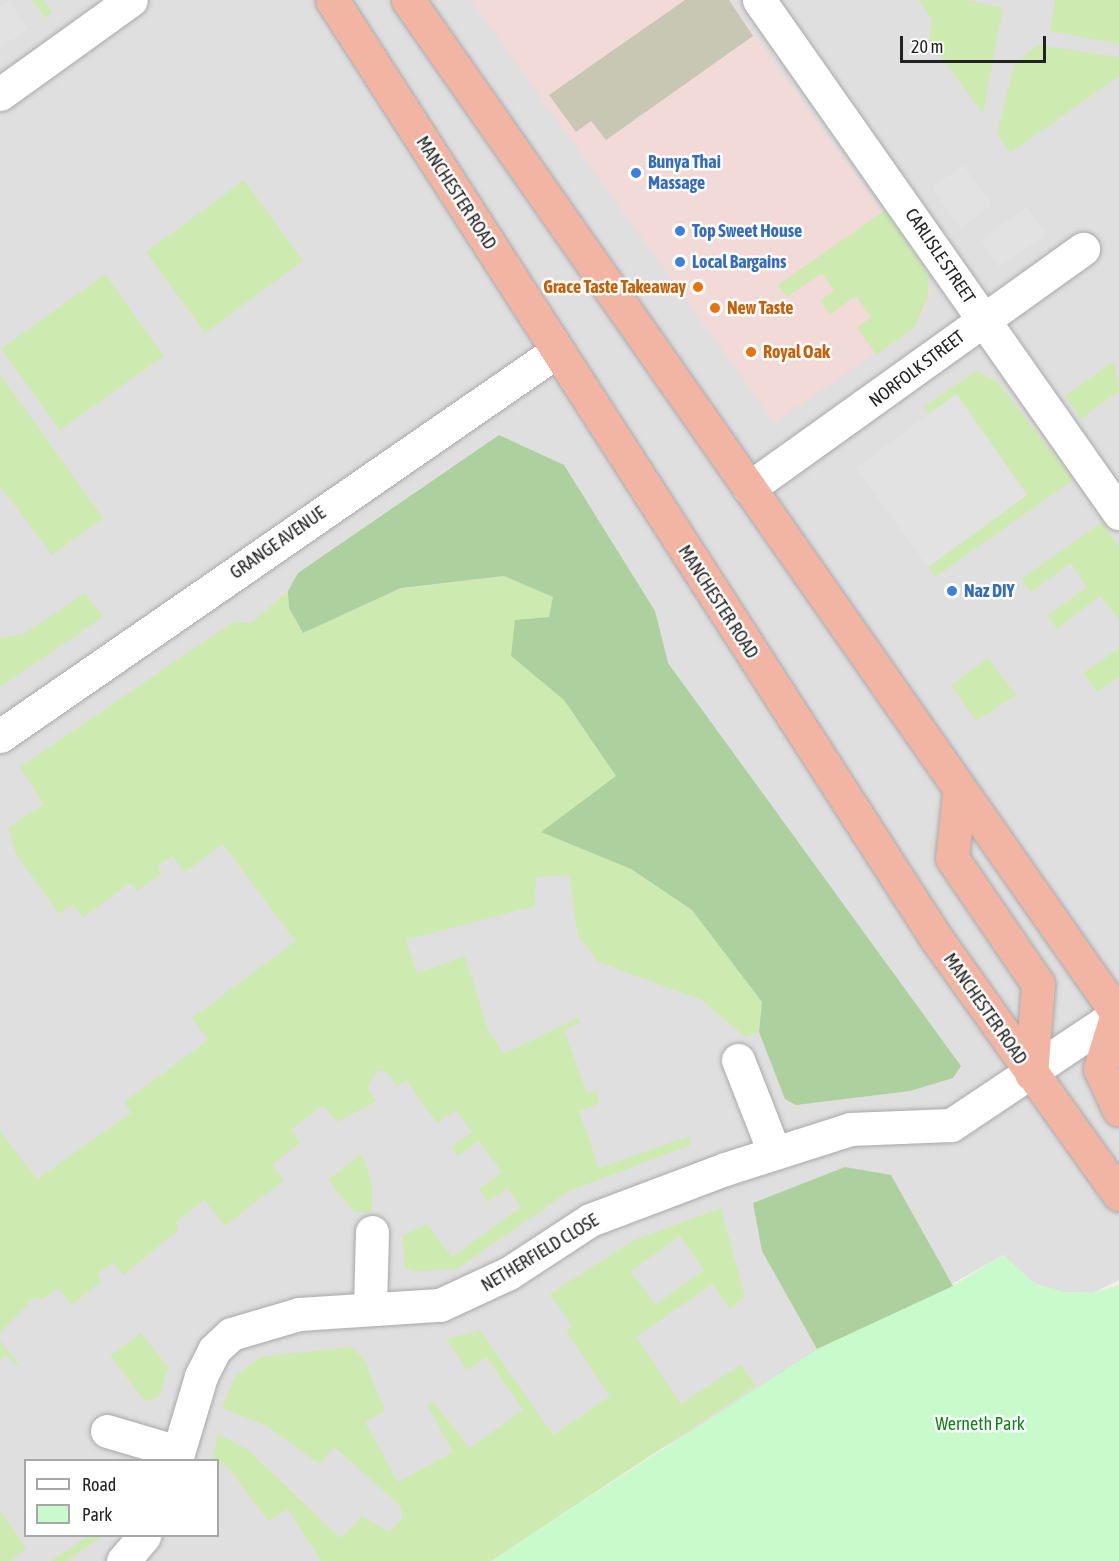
<!DOCTYPE html>
<style>
body{margin:0}
#map{position:relative;width:1119px;height:1561px;overflow:hidden;background:#f2efe9;font-family:"Asap Condensed",sans-serif}
div>[style]{position:absolute}
[style*='--x']{left:calc(var(--x)*1px);top:calc(var(--y)*1px);width:calc(var(--w)*1px);rotate:calc(var(--a)*1deg)}
.residential>*{inset:0;background:#e0dfdf}
.commercial>*{inset:0;background:#f2dad9}
.construction>*{inset:0;background:#c7c7b4}
.grass>*{inset:0;background:#cdebb0}
.forest>*{inset:0;background:#add19e}
.park>*{inset:0;background:#c8facc}
.parking>*{inset:0;background:#e2e2e2}
.roads{filter:drop-shadow(0 0 2px #a9a9a9) drop-shadow(0 0 2px #a9a9a9)}
.minor>*{height:33px;margin:-16.5px;padding:0 16.5px;transform-origin:16.5px;border-radius:16.5px;background:#fff}
.trunk>*{height:33px;margin:-16.5px;padding:0 16.5px;transform-origin:16.5px;border-radius:16.5px;background:#f2b4a3}
.dots>*{width:16px;height:16px;translate:-50% -50%;box-sizing:border-box;border:3px solid #fff;border-radius:50%}
span{translate:-50% -50%;white-space:nowrap;text-align:center;line-height:1.15;-webkit-text-stroke:5px #fff;paint-order:stroke}
.shop-label{font-size:18px;color:#366cbe;font-weight:700}
.left{translate:0 -50%;text-align:left}
.street-label{font-size:18px;color:#222}
.food-label{font-size:18px;color:#c56008;font-weight:700}
.right{translate:-100% -50%;text-align:right}
.park-label{font-size:18px;color:#0c8416}
.legend{position:absolute;left:24px;top:1459px;width:195px;height:78px;box-sizing:border-box;background:#fff;border:2px solid #a7a7a7;margin:0;padding:8px 10px;list-style:none;font-size:18px;color:#222}
.legend li{display:flex;align-items:center;gap:12px;height:30px}
.legend b{width:30px;border:2px solid #a7a7a7}
.scale{position:absolute;left:900px;top:36px;width:146px;height:27px;box-sizing:border-box;border:3px solid #222;border-top:0;padding-left:8px;font-size:18px;line-height:21px;white-space:nowrap;color:#222;-webkit-text-stroke:4px #fff;paint-order:stroke}
</style>
<div id="map">
<div class="residential">
<div style="clip-path:polygon(evenodd,0 0,1119px 0,1119px 1280px,1093px 1293px,1063px 1292px,1035px 1284px,1003px 1255px,657px 1451px,491px 1561px,0 1561px,0 0,26px 1460px,218px 1460px,218px 1536px,26px 1536px,26px 1460px)"></div>
</div>
<div class="commercial">
<div style="clip-path:polygon(471px 0,729px 0,928px 275px,930px 296px,924px 313px,912px 328px,774px 422px)"></div>
</div>
<div class="construction">
<div style="clip-path:polygon(685px 0,729px 0,753px 36px,606px 140px,591px 121px,576px 132px,549px 95px)"></div>
</div>
<div class="grass">
<div style="clip-path:polygon(32px 0,43px 0,52px 12px,45px 18px)"></div>
<div style="clip-path:polygon(919px 0,966px 0,1003px 8px,983px 114px,929px 40px,932px 20px)"></div>
<div style="clip-path:polygon(1055px 0,1119px 0,1119px 44px,1050px 31px)"></div>
<div style="clip-path:polygon(1037px 45px,1119px 57px,1119px 76px,1010px 153px,997px 134px,1014px 65px)"></div>
<div style="clip-path:polygon(244px 180px,303px 261px,205px 333px,146px 252px)"></div>
<div style="clip-path:polygon(885px 210px,928px 275px,928px 296px,915px 327px,876px 355px,857px 327px,871px 317px,856px 296px,830px 314px,820px 301px,834px 290px,822px 273px,787px 297px,778px 285px)"></div>
<div style="clip-path:polygon(105px 274px,164px 356px,60px 430px,1px 349px)"></div>
<div style="clip-path:polygon(1114px 361px,1119px 391px,1081px 419px,1065px 396px)"></div>
<div style="clip-path:polygon(976px 371px,998px 382px,1073px 480px,935px 577px,928px 567px,1027px 495px,957px 394px,929px 414px,924px 406px)"></div>
<div style="clip-path:polygon(0 374px,103px 518px,52px 555px,0 486px)"></div>
<div style="clip-path:polygon(1102px 522px,1119px 546px,1119px 620px,1100px 596px,1057px 629px,1047px 616px,1087px 587px,1071px 563px,1031px 592px,1021px 579px)"></div>
<div style="clip-path:polygon(504px 576px,553px 597px,549px 617px,511px 656px,564px 700px,616px 776px,541px 832px,631px 869px,692px 910px,762px 1002px,759px 1032px,745px 1037px,702px 1000px,598px 962px,578px 936px,569px 875px,536px 877px,535px 906px,406px 940px,417px 973px,465px 956px,488px 1030px,504px 1054px,579px 1017px,580px 1023px,564px 1030px,587px 1093px,596px 1090px,598px 1098px,600px 1103px,579px 1111px,599px 1168px,689px 1136px,691px 1145px,569px 1191px,457px 1269px,413px 1271px,405px 1267px,402px 1236px,427px 1224px,452px 1257px,521px 1207px,507px 1188px,488px 1202px,479px 1189px,502px 1172px,479px 1141px,458px 1156px,451px 1147px,472px 1132px,456px 1110px,437px 1123px,406px 1080px,397px 1086px,386px 1072px,377px 1070px,367px 1089px,377px 1101px,337px 1122px,323px 1105px,291px 1130px,301px 1142px,272px 1165px,284px 1180px,225px 1226px,204px 1200px,175px 1223px,179px 1230px,123px 1275px,113px 1262px,97px 1274px,102px 1281px,71px 1305px,58px 1288px,43px 1299px,34px 1298px,0 1333px,0 1131px,37px 1179px,131px 1113px,124px 1102px,208px 1040px,192px 1018px,295px 941px,223px 844px,185px 872px,172px 856px,158px 866px,162px 873px,137px 891px,130px 883px,83px 918px,73px 904px,59px 914px,16px 854px,8px 828px,43px 804px,20px 767px,234px 621px,251px 623px,288px 591px,289px 608px,303px 633px,401px 589px)"></div>
<div style="clip-path:polygon(85px 593px,103px 617px,0 687px,0 638px,24px 634px)"></div>
<div style="clip-path:polygon(1119px 648px,1119px 677px,1097px 692px,1083px 673px)"></div>
<div style="clip-path:polygon(988px 658px,1016px 695px,976px 721px,951px 685px)"></div>
<div style="clip-path:polygon(362px 1153px,372px 1184px,372px 1212px,354px 1212px,328px 1180px)"></div>
<div style="clip-path:polygon(evenodd,721px 1208px,745px 1297px,730px 1309px,713px 1284px,636px 1337px,681px 1404px,741px 1364px,756px 1386px,491px 1561px,321px 1561px,288px 1509px,268px 1521px,230px 1470px,213px 1458px,218px 1434px,247px 1449px,341px 1538px,362px 1516px,389px 1532px,402px 1519px,401px 1507px,335px 1447px,319px 1464px,267px 1426px,222px 1408px,235px 1376px,261px 1357px,351px 1347px,363px 1358px,385px 1411px,365px 1422px,398px 1482px,453px 1452px,427px 1405px,433px 1402px,470px 1448px,523px 1410px,486px 1357px,467px 1370px,446px 1339px,480px 1330px,553px 1435px,610px 1396px,566px 1331px,572px 1326px,550px 1294px,632px 1241px,721px 1208px,680px 1236px,704px 1270px,655px 1305px,631px 1271px,680px 1236px)"></div>
<div style="clip-path:polygon(141px 1333px,168px 1367px,160px 1396px,154px 1399px,144px 1400px,110px 1356px)"></div>
<div style="clip-path:polygon(0 1340px,22px 1369px,5px 1355px,0 1360px)"></div>
<div style="clip-path:polygon(0 1510px,26px 1548px,11px 1561px,0 1561px)"></div>
<div style="clip-path:polygon(88px 1536px,102px 1536px,67px 1561px,50px 1561px)"></div>
</div>
<div class="forest">
<div style="clip-path:polygon(499px 435px,564px 465px,655px 611px,668px 663px,961px 1066px,953px 1078px,910px 1091px,796px 1105px,785px 1099px,759px 1032px,762px 1002px,692px 910px,631px 869px,541px 832px,616px 776px,564px 700px,511px 656px,515px 620px,549px 617px,553px 597px,504px 576px,401px 588px,303px 633px,289px 608px,288px 591px,298px 573px)"></div>
<div style="clip-path:polygon(845px 1167px,891px 1175px,953px 1286px,989px 1321px,494px 1561px,817px 1349px,762px 1251px,753px 1203px)"></div>
</div>
<div class="park">
<div style="clip-path:polygon(1003px 1255px,1035px 1284px,1063px 1292px,1093px 1293px,1119px 1285px,1119px 1561px,491px 1561px,817px 1349px,953px 1286px)"></div>
</div>
<div class="parking">
<div style="clip-path:polygon(9px 1px,28px 29px,0 48px,0 7px)"></div>
<div style="clip-path:polygon(963px 165px,992px 205px,960px 228px,932px 188px)"></div>
<div style="clip-path:polygon(1027px 207px,1046px 235px,999px 267px,981px 240px)"></div>
<div style="clip-path:polygon(956px 394px,1027px 495px,928px 567px,856px 468px)"></div>
</div>
<div class="roads">
<div class="minor">
<div style="--x:759;--y:0;--w:627;--a:54.94"></div>
<div style="--x:0;--y:94;--w:161;--a:-35.7"></div>
<div style="--x:749;--y:488;--w:411;--a:-35.6"></div>
<div style="--x:0;--y:736;--w:677;--a:-34.65"></div>
<div style="--x:738;--y:1060;--w:99;--a:68.6"></div>
<div style="--x:370;--y:1308;--w:76;--a:-88.5"></div>
<div style="--x:107;--y:1431;--w:74;--a:16.5"></div>
<div style="--x:176;--y:1460;--w:88;--a:-73.4"></div>
<div style="--x:201;--y:1376;--w:29;--a:-63"></div>
<div style="--x:214;--y:1350;--w:23;--a:-43"></div>
<div style="--x:231;--y:1334;--w:71;--a:-16.4"></div>
<div style="--x:299;--y:1314;--w:141;--a:-3.7"></div>
<div style="--x:440;--y:1305;--w:76;--a:-24.9"></div>
<div style="--x:509;--y:1273;--w:97;--a:-33.2"></div>
<div style="--x:590;--y:1220;--w:144;--a:-20.7"></div>
<div style="--x:725;--y:1169;--w:131;--a:-17.7"></div>
<div style="--x:850;--y:1129;--w:101;--a:-2.3"></div>
<div style="--x:951;--y:1125;--w:202;--a:-33.7"></div>
<div style="--x:123;--y:1561;--w:33;--a:-50"></div>
</div>
<div class="trunk">
<div style="--x:332;--y:0;--w:1116;--a:57.22"></div>
<div style="--x:936;--y:938;--w:315;--a:54.5"></div>
<div style="--x:408;--y:0;--w:1240;--a:55.02"></div>
<div style="--x:959;--y:794;--w:64;--a:96.2"></div>
<div style="--x:952;--y:858;--w:153;--a:55.7"></div>
<div style="--x:1038;--y:984;--w:90;--a:94.4"></div>
<div style="--x:1117;--y:1014;--w:58;--a:107.2"></div>
<div style="--x:1100;--y:1069;--w:45;--a:65.1"></div>
</div>
</div>
<div class="dots">
<div style="left:636px;top:173px;background:#3f7fe0"></div>
<div style="left:680px;top:231px;background:#3f7fe0"></div>
<div style="left:680px;top:262px;background:#3f7fe0"></div>
<div style="left:698px;top:287px;background:#e8710a"></div>
<div style="left:715px;top:308px;background:#e8710a"></div>
<div style="left:751px;top:352px;background:#e8710a"></div>
<div style="left:952px;top:591px;background:#3f7fe0"></div>
</div>
<div class="shop-label">
<span class="left" style="left:648px;top:173px">Bunya Thai<br>Massage</span>
<span class="left" style="left:692px;top:231px">Top Sweet House</span>
<span class="left" style="left:692px;top:262px">Local Bargains</span>
<span class="left" style="left:964px;top:591px">Naz DIY</span>
</div>
<div class="street-label">
<span style="left:456px;top:193px;rotate:57deg">MANCHESTER ROAD</span>
<span style="left:940px;top:256px;rotate:56deg">CARLISLE STREET</span>
<span style="left:917px;top:369px;rotate:-37deg">NORFOLK STREET</span>
<span style="left:278px;top:543px;rotate:-35deg">GRANGE AVENUE</span>
<span style="left:718px;top:602px;rotate:57deg">MANCHESTER ROAD</span>
<span style="left:985px;top:1009px;rotate:55deg">MANCHESTER ROAD</span>
<span style="left:540px;top:1253px;rotate:-31deg">NETHERFIELD CLOSE</span>
</div>
<div class="food-label">
<span class="right" style="left:686px;top:287px">Grace Taste Takeaway</span>
<span class="left" style="left:727px;top:308px">New Taste</span>
<span class="left" style="left:763px;top:352px">Royal Oak</span>
</div>
<div class="park-label">
<span style="left:980px;top:1424px">Werneth Park</span>
</div>
<ul class="legend">
<li><b style="height:8px;background:#fff"></b>Road</li>
<li><b style="height:16px;background:#c8facc"></b>Park</li>
</ul>
<div class="scale">20 m</div>
</div>
